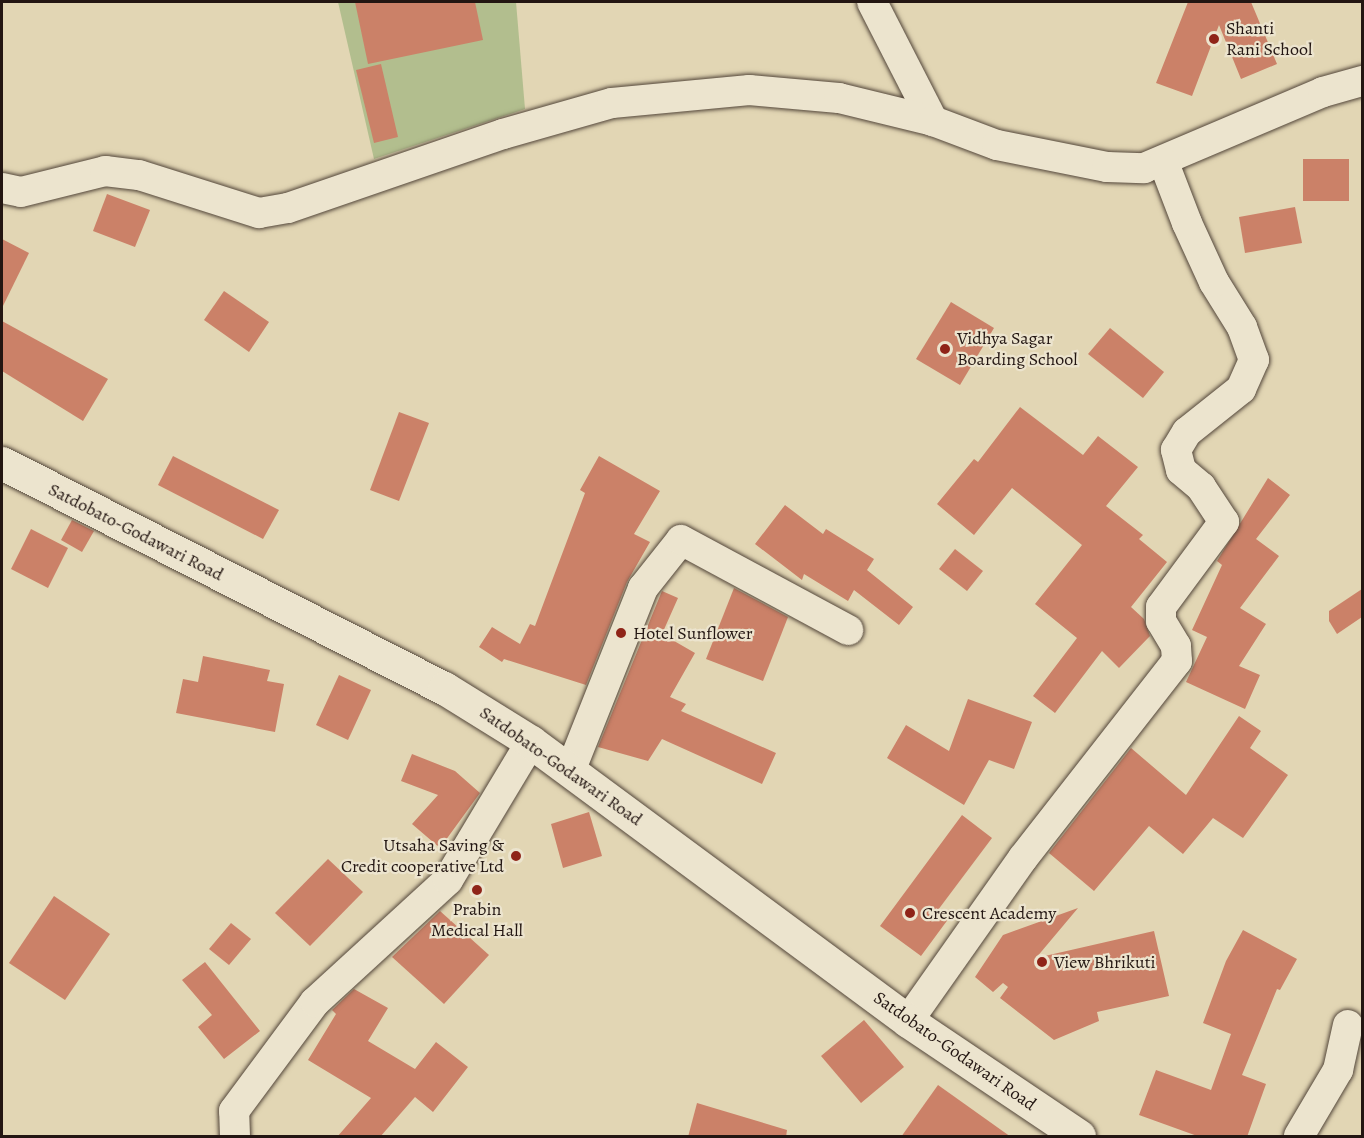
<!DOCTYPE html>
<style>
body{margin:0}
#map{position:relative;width:1364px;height:1138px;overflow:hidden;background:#e2d6b4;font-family:Alegreya,serif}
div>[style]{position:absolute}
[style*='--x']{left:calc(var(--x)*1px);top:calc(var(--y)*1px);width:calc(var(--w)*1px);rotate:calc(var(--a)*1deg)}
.green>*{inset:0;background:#b2be8e}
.building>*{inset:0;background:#cb8168}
.roads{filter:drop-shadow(0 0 2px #53463a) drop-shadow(0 0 2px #53463a)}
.minor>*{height:30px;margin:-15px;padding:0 15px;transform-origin:15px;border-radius:15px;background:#ece4ce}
.tertiary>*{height:33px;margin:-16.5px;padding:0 16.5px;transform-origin:16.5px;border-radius:16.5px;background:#ece4ce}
.dots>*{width:16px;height:16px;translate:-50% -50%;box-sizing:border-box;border:3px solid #ece4ce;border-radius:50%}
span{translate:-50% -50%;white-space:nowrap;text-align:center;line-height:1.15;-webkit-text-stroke:4.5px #ece4ce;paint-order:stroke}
.poi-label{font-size:18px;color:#231612}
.left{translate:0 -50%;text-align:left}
.right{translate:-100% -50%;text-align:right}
.street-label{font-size:18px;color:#231612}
.frame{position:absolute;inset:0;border:3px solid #231612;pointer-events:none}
</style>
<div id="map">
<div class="green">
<div style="clip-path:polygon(338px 2px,516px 2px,525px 109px,374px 159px)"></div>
</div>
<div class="building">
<div style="clip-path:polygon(355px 2px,475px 2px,483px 40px,368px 64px)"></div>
<div style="clip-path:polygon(1188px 2px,1251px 2px,1277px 64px,1241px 79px,1219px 25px,1192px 96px,1156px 83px)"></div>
<div style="clip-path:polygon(381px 64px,398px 137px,374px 143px,356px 70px)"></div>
<div style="clip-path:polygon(1303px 159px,1349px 159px,1349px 201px,1303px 201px)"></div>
<div style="clip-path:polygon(107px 194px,150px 210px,135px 247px,93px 231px)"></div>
<div style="clip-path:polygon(1295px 207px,1302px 243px,1245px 253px,1239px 217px)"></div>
<div style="clip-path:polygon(2px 239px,29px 253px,2px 308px)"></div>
<div style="clip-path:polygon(224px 291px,269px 322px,249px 352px,204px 320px)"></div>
<div style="clip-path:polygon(951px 302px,994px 328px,960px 385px,916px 359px)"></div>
<div style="clip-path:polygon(2px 321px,108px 379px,83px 421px,2px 371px)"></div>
<div style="clip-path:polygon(1110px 328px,1164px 372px,1143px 398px,1088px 354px)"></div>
<div style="clip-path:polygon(1020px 407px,1083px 455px,1098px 436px,1138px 467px,1106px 506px,1143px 535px,1139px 539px,1167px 562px,1131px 607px,1144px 619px,1150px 636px,1119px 668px,1102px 651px,1055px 713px,1033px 696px,1077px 638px,1035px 604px,1082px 545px,1012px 488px,974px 535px,937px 504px,974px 459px,978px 462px)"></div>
<div style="clip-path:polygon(399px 412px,429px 423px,399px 501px,370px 490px)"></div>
<div style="clip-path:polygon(173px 456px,279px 510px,263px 539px,158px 485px)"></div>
<div style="clip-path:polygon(599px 456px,660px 491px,634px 534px,650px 542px,627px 582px,586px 685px,504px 659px,502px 662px,479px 647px,492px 627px,520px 644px,530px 624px,535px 626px,585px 493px,580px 490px)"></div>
<div style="clip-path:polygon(1268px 478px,1290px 495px,1256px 539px,1279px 556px,1240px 608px,1266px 624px,1239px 666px,1260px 675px,1245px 709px,1186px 682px,1207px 637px,1192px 630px,1222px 565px,1217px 561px)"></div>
<div style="clip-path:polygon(785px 505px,823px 534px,826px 529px,874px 559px,867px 570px,913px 607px,899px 625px,854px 590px,848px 601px,804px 574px,802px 580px,755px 544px)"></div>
<div style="clip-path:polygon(72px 520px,94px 531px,82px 552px,61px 540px)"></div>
<div style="clip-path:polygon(31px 529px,68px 548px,48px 588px,11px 569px)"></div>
<div style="clip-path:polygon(955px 549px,983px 571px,967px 591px,939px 569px)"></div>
<div style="clip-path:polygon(734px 588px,788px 617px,763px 681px,706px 659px)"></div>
<div style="clip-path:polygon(1362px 589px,1362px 617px,1337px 634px,1329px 621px,1329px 611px)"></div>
<div style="clip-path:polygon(662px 591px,678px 598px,662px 634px,695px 653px,670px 697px,686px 704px,681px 711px,776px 753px,762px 784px,662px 739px,648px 761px,598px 747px)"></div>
<div style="clip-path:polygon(203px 656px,270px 670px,267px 681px,284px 684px,275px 732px,176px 713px,183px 679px,198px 682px)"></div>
<div style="clip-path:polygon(339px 675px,371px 690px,348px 740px,316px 725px)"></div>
<div style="clip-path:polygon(968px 699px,1032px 722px,1014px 769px,989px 760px,964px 805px,887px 758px,906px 725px,949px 751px)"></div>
<div style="clip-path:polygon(1239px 716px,1261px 731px,1250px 748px,1288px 775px,1243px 838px,1213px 818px,1183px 854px,1149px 826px,1094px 891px,1049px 853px,1131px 748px,1186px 795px)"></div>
<div style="clip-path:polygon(412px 754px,455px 771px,480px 793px,440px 848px,412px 824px,438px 795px,401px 781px)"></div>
<div style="clip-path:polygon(589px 812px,602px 856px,563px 868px,551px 824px)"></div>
<div style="clip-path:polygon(962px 815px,992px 838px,938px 910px,949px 918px,921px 956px,880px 926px)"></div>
<div style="clip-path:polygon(328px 859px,363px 892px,310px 946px,275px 913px)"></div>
<div style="clip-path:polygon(54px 896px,110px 934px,65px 1000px,9px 963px)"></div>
<div style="clip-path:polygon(1078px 908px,1036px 958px,1154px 931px,1169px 996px,1097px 1012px,1099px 1021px,1054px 1040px,1000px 998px,1008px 987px,1003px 983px,993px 992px,975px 977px,1003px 935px)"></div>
<div style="clip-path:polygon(440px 911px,489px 955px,444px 1004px,392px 957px)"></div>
<div style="clip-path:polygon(231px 923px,251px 939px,229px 965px,209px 949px)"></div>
<div style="clip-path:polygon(1243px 930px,1297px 959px,1280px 990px,1277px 989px,1242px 1075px,1266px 1084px,1247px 1137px,1200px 1137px,1139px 1115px,1156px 1070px,1211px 1090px,1231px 1034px,1203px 1023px,1226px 961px)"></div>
<div style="clip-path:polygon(205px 962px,260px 1031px,224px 1059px,198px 1027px,212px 1015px,182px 980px)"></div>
<div style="clip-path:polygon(354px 989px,388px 1008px,368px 1041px,415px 1069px,436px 1042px,468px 1067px,433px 1112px,415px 1097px,380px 1137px,337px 1137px,371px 1098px,308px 1060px,336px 1014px,332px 1010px)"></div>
<div style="clip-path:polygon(864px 1020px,904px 1067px,861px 1103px,821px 1056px)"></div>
<div style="clip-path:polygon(938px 1085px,1011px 1137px,901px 1137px)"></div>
<div style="clip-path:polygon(697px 1103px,787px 1130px,786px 1137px,688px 1137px)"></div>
</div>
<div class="roads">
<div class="minor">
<div style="--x:872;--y:2;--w:134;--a:62.9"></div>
<div style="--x:2;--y:188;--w:19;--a:12"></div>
<div style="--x:21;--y:192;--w:87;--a:-14"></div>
<div style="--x:105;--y:171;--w:34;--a:7"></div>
<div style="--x:139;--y:175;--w:126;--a:17.6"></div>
<div style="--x:259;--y:213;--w:29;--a:-10"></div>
<div style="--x:288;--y:208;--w:227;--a:-19"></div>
<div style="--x:503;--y:134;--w:113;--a:-15.9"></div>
<div style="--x:612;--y:103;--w:138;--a:-5.4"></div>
<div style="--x:749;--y:90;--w:90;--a:5.1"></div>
<div style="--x:839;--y:98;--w:97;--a:13.7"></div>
<div style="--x:933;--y:121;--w:68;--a:20.6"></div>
<div style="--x:997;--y:145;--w:112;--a:11.3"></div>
<div style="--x:1107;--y:167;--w:37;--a:2"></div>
<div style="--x:1144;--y:168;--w:194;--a:-23"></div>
<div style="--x:1323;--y:92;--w:41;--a:-15.8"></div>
<div style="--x:571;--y:769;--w:195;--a:-68.3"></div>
<div style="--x:643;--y:588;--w:61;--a:-51.6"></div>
<div style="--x:681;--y:540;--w:190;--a:28.3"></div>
<div style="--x:908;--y:1021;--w:199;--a:-54.8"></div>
<div style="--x:1023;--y:858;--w:250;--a:-52"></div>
<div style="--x:1177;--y:661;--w:15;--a:-94"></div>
<div style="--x:1176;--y:646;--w:29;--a:-121"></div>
<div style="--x:1161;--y:621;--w:14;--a:-90"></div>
<div style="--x:1161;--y:607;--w:106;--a:-53.5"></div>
<div style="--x:1224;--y:522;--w:42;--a:-123.3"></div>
<div style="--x:1201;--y:487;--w:26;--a:-140"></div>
<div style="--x:1181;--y:470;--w:21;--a:-104"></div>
<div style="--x:1176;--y:450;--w:21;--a:-59"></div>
<div style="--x:1187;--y:432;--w:69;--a:-38.5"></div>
<div style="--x:1241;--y:389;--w:32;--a:-66"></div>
<div style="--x:1254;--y:360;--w:35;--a:-110"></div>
<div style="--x:1242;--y:327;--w:53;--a:-121.9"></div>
<div style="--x:1214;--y:282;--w:65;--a:-114.6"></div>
<div style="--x:1187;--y:223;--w:64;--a:-111"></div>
<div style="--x:235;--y:1136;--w:25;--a:-92"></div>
<div style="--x:234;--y:1111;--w:136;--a:-53.4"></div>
<div style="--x:315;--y:1002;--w:180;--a:-42.5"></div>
<div style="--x:448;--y:880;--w:161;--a:-59"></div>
<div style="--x:1299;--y:1136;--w:77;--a:-59.4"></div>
<div style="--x:1338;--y:1070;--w:46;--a:-77.5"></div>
</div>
<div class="tertiary">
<div style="--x:2;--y:463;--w:496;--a:27"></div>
<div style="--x:444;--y:688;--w:102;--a:31.8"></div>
<div style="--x:531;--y:742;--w:469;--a:36.5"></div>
<div style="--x:908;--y:1021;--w:206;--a:33.9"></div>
</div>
</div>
<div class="dots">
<div style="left:1214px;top:39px;background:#8f2418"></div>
<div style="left:945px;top:349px;background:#8f2418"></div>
<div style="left:621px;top:633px;background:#8f2418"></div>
<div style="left:516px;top:856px;background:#8f2418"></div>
<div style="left:477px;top:890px;background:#8f2418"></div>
<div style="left:910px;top:913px;background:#8f2418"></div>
<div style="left:1042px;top:962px;background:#8f2418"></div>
</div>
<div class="poi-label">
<span class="left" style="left:1226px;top:39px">Shanti<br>Rani School</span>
<span class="left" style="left:957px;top:349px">Vidhya Sagar<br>Boarding School</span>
<span class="left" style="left:633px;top:633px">Hotel Sunflower</span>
<span class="right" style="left:504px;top:856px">Utsaha Saving &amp;<br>Credit cooperative Ltd</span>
<span style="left:477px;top:920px">Prabin<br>Medical Hall</span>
<span class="left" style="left:922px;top:913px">Crescent Academy</span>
<span class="left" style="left:1054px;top:962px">View Bhrikuti</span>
</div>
<div class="street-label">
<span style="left:136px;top:532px;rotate:27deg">Satdobato-Godawari Road</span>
<span style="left:561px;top:766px;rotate:35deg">Satdobato-Godawari Road</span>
<span style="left:955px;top:1051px;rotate:35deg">Satdobato-Godawari Road</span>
</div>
<div class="frame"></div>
</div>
